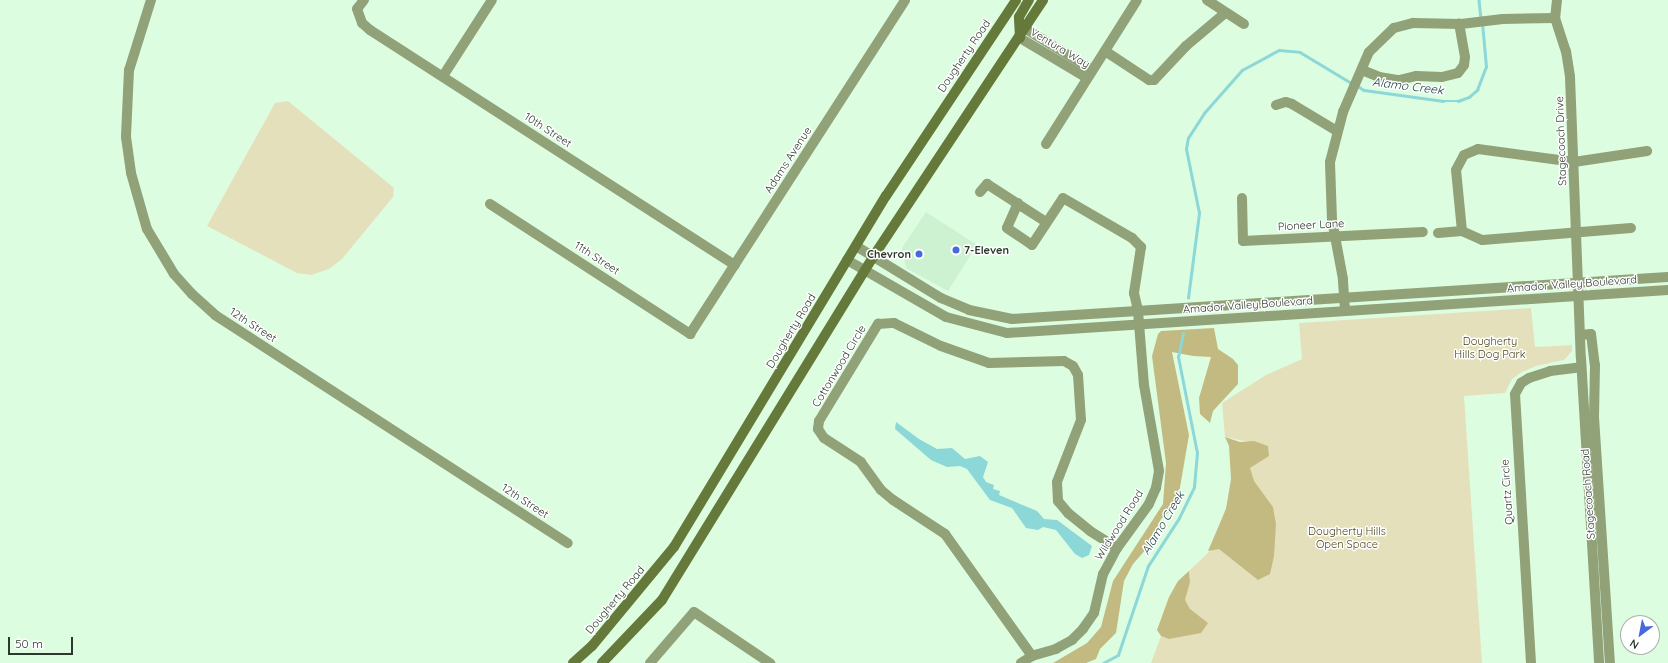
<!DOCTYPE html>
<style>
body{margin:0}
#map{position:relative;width:1668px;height:663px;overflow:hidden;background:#ddfde1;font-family:Quicksand,sans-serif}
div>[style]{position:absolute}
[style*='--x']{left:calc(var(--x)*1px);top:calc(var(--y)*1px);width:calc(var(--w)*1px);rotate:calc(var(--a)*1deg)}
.built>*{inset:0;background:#cdf2d2}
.green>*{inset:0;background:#e5e0bc}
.forest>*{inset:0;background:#c3ba82}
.water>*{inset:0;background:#8cd7d7}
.stream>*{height:2.5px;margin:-1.25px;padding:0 1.25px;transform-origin:1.25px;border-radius:1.25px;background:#8cd7d7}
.minor>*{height:10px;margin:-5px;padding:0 5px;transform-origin:5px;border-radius:5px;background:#91a178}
.tertiary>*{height:10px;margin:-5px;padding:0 5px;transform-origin:5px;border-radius:5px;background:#91a178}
.secondary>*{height:10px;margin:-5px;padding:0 5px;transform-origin:5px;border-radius:5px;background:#64793a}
.dots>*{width:11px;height:11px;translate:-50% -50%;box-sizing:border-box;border:2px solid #fff;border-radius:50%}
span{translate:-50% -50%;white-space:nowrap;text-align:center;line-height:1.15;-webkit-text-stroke:3px #fff;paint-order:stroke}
.street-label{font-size:11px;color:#2c382d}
.poi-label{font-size:11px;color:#2c382d;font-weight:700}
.left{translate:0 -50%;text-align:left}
.right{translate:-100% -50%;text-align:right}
.park-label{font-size:11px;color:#4c461a}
.water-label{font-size:12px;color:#1d4242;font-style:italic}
.north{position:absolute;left:1620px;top:615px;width:40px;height:40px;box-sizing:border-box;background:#fff;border:1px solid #abafab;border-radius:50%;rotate:212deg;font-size:11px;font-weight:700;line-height:16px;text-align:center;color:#2c382d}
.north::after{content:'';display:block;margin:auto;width:14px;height:18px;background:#466add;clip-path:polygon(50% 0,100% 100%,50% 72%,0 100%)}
.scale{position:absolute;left:8px;top:637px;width:65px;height:18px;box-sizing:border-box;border:2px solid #2c382d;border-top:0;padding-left:5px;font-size:12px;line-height:14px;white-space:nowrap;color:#2c382d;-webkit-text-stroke:3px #fff;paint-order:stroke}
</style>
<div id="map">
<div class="built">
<div style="clip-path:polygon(926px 212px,977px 245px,948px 291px,906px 268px,902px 248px)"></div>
</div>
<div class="green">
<div style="clip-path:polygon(288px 101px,394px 188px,393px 197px,342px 259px,329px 269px,311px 275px,297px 273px,207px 226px,275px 103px)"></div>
<div style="clip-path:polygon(1531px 308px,1535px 347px,1572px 345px,1572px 351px,1564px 360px,1536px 366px,1522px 372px,1512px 379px,1505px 393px,1464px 396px,1482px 663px,1151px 663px,1161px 636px,1169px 639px,1190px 609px,1184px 600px,1190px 582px,1189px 571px,1211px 550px,1249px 442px,1225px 437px,1222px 403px,1266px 375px,1302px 359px,1299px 323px)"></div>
</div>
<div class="forest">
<div style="clip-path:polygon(1214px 328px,1218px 349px,1233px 359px,1238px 365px,1238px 384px,1213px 411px,1210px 423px,1200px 414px,1199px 398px,1211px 357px,1193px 356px,1172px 352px,1189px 435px,1178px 499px,1173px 508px,1161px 519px,1148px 547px,1133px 564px,1124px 581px,1116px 633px,1100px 649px,1096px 659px,1086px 663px,1053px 663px,1087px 643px,1101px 627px,1113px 581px,1163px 504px,1166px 463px,1152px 356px,1158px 334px,1161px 331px)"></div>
<div style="clip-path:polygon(1225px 437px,1240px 442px,1254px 441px,1268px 446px,1269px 456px,1250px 468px,1254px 481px,1273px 507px,1276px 524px,1274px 556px,1270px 574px,1258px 580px,1219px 549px,1208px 551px,1226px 509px,1231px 479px,1229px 446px)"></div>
<div style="clip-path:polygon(1189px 571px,1190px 582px,1185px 600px,1190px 609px,1208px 623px,1201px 633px,1169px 639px,1161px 636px,1157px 630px,1169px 597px,1178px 581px)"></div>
</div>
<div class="water">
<div style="clip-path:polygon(896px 422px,919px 439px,937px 449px,952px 448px,965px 459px,980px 456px,988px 462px,983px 477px,986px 482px,994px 485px,993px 489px,1000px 491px,999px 495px,1037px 511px,1044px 519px,1057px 520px,1092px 546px,1089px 555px,1082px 558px,1075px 554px,1056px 530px,1043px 527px,1038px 530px,1026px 528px,1012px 508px,990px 500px,967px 469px,960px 466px,947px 467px,931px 460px,895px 429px)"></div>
</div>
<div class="stream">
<div style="--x:1479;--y:0;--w:18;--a:84"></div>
<div style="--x:1358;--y:86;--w:7;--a:34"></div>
<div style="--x:1364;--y:90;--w:80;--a:7.9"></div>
<div style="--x:1443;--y:101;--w:15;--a:0"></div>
<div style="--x:1458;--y:101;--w:12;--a:-20"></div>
<div style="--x:1469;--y:97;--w:11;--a:-41"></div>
<div style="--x:1477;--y:90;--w:25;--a:-69"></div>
<div style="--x:1486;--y:67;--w:44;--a:-95.2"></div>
<div style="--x:1188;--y:298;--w:86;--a:-82.6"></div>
<div style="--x:1199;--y:213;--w:65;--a:-101.5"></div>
<div style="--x:1186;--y:149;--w:11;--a:-80"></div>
<div style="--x:1188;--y:138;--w:30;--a:-57"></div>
<div style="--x:1204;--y:113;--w:57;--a:-48.5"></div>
<div style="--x:1242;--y:70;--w:42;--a:-28.4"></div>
<div style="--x:1279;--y:50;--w:21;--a:5"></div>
<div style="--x:1300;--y:52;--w:62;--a:31.1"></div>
<div style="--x:1103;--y:663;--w:17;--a:-28"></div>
<div style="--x:1118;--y:655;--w:94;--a:-71.4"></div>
<div style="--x:1148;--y:566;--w:57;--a:-57.1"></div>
<div style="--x:1179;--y:518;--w:34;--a:-64"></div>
<div style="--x:1194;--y:487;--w:34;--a:-85"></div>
<div style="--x:1197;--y:453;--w:98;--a:-101.2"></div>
<div style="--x:1178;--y:357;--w:24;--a:-78"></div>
</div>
<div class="minor">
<div style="--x:151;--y:0;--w:73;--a:107.4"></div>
<div style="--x:129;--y:70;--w:67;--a:92.6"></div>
<div style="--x:126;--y:137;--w:36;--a:82"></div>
<div style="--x:131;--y:173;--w:58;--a:74.1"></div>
<div style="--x:147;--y:229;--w:52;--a:59"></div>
<div style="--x:174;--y:274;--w:27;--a:48"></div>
<div style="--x:192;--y:294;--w:31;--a:42"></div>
<div style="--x:215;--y:315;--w:420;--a:32.9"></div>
<div style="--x:364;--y:0;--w:11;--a:128"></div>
<div style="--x:357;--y:9;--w:15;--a:70"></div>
<div style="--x:362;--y:23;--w:11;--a:41"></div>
<div style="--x:370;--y:30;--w:434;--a:32.8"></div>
<div style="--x:1207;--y:0;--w:44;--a:33"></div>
<div style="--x:1557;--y:0;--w:18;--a:96"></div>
<div style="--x:1555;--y:18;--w:35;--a:72"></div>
<div style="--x:1566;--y:51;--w:26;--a:81"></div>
<div style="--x:1570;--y:77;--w:281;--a:87.8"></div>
<div style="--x:1581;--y:358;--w:306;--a:86.6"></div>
<div style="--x:1026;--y:29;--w:78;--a:31.8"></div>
<div style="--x:1020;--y:38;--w:78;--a:30.8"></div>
<div style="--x:1105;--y:51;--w:53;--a:33.4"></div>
<div style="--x:1149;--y:80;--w:5;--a:0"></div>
<div style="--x:1154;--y:80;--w:47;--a:-46.7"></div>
<div style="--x:1186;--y:46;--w:51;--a:-40.2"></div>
<div style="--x:1362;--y:70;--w:18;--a:22"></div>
<div style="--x:1379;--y:77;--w:20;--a:9"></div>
<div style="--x:1399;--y:80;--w:17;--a:-13"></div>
<div style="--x:1416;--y:76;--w:26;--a:2"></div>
<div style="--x:1442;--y:77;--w:16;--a:-14"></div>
<div style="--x:1458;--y:73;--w:10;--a:-53"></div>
<div style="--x:1464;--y:65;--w:8;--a:-83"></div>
<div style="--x:1465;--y:57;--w:34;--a:-100"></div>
<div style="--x:443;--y:76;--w:90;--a:-57.2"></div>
<div style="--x:1276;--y:105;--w:10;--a:-17"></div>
<div style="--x:1286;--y:102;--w:6;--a:18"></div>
<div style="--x:1292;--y:104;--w:52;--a:31"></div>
<div style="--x:1046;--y:144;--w:170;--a:-57.7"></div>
<div style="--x:980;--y:192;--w:11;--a:-49"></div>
<div style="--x:987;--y:184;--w:70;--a:32.8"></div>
<div style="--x:1242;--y:198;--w:43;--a:88.7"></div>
<div style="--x:1243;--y:241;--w:180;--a:-2.9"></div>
<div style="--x:1018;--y:203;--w:27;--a:114"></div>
<div style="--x:1007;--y:228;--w:30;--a:34"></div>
<div style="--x:1032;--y:245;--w:56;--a:-56.6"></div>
<div style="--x:1063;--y:198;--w:80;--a:30.1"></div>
<div style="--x:1132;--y:238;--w:13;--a:45"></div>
<div style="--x:1141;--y:247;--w:47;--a:98.7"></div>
<div style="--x:1134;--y:293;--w:18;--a:77"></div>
<div style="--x:1138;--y:311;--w:74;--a:85.4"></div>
<div style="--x:1144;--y:385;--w:87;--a:80.1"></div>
<div style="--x:1159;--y:471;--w:17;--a:100"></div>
<div style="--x:1156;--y:488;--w:17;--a:114"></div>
<div style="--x:1149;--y:504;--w:54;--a:126"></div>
<div style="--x:1117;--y:548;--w:30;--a:118"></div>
<div style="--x:1103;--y:574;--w:40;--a:103"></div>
<div style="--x:1094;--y:613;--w:19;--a:125"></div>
<div style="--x:1083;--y:629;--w:16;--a:135"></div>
<div style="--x:1072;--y:640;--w:18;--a:151"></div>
<div style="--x:1056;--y:649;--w:25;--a:164"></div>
<div style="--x:1032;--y:656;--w:13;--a:148"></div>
<div style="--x:490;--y:204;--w:239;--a:33"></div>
<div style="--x:690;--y:334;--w:397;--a:-57.2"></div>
<div style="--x:1631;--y:228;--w:149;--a:175.4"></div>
<div style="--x:1482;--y:240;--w:22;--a:-156"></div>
<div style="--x:1462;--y:231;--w:61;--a:-95.6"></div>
<div style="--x:1456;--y:170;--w:17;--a:-62"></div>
<div style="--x:1464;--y:155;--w:15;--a:-23"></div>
<div style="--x:1478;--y:149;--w:97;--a:7.7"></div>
<div style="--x:1574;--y:162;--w:74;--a:-8.6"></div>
<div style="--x:1438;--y:233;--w:24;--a:-5"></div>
<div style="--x:1345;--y:310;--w:31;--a:-94"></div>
<div style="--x:1343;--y:279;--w:60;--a:-100.6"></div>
<div style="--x:1332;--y:220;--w:58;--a:-92"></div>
<div style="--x:1330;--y:162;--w:52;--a:-75.4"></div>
<div style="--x:1343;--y:112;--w:65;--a:-66.6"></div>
<div style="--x:1369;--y:52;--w:35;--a:-44"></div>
<div style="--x:1394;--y:28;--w:20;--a:-15"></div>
<div style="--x:1413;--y:23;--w:48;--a:1.2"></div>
<div style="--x:1461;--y:24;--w:42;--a:-6.8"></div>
<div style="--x:1503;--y:19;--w:52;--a:-1.1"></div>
<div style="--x:1580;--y:335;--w:11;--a:-5"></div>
<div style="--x:1591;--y:334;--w:31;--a:83"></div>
<div style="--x:1595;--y:365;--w:52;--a:91.1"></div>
<div style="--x:1594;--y:417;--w:247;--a:86.3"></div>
<div style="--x:1032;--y:656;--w:150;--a:-125.5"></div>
<div style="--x:945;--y:534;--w:62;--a:-146.8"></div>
<div style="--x:893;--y:500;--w:16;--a:-140"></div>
<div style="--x:881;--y:490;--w:34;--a:-126"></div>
<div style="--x:861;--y:462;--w:44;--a:-147"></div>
<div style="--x:824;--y:438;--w:11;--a:-124"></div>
<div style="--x:818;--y:429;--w:8;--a:-83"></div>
<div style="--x:819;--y:421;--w:114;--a:-58.7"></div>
<div style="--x:878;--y:324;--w:16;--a:-4"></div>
<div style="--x:894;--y:323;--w:52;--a:26.1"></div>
<div style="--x:941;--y:346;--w:51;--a:19.5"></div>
<div style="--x:989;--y:363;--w:75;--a:-1.5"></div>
<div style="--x:1064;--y:361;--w:10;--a:29"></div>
<div style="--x:1073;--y:366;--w:10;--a:61"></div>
<div style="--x:1078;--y:375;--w:45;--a:86.2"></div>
<div style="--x:1081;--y:420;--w:66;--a:111.2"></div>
<div style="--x:1057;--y:482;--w:19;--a:87"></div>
<div style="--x:1058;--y:501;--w:16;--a:50"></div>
<div style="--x:1068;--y:513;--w:28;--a:39"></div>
<div style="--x:1090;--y:531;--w:32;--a:32"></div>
<div style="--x:650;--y:663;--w:67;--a:-49.2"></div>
<div style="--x:694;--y:612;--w:92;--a:33.9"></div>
<div style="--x:1531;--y:663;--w:269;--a:-93.4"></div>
<div style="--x:1515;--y:394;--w:13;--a:-61"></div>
<div style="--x:1521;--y:383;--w:9;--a:-32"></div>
<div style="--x:1529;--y:378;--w:22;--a:-18"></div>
<div style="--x:1550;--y:371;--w:31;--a:-7"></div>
</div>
<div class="tertiary">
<div style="--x:856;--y:246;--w:100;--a:31.5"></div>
<div style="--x:941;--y:298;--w:30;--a:23"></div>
<div style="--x:969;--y:310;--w:44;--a:11.8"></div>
<div style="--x:1012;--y:319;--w:657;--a:-3.66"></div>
<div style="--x:847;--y:260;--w:114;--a:29.9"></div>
<div style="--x:946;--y:317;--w:63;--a:14.7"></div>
<div style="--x:1007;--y:333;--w:662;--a:-3.72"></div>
</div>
<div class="secondary">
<div style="--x:1020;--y:38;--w:21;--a:-93"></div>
<div style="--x:1019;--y:17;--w:20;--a:-60"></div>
<div style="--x:573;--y:663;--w:25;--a:-42"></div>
<div style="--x:592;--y:646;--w:129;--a:-50.4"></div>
<div style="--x:674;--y:547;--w:410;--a:-58.9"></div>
<div style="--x:886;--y:196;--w:235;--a:-56.4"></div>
<div style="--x:602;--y:663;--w:87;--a:-46.4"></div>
<div style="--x:662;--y:600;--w:403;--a:-58.4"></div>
<div style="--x:873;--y:257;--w:308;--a:-56.5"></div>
</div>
<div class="dots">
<div style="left:956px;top:250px;background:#466add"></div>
<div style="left:919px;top:254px;background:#466add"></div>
</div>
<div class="street-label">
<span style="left:1060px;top:48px;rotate:31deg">Ventura Way</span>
<span style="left:964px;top:56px;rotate:-56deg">Dougherty Road</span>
<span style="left:548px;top:130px;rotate:33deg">10th Street</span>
<span style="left:1561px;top:141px;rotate:-92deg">Stagecoach Drive</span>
<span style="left:788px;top:160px;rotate:-57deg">Adams Avenue</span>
<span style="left:1311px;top:225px;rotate:-3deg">Pioneer Lane</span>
<span style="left:597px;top:258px;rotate:33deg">11th Street</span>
<span style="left:1572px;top:284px;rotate:-4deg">Amador Valley Boulevard</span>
<span style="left:1248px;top:305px;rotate:-4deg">Amador Valley Boulevard</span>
<span style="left:253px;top:325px;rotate:33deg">12th Street</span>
<span style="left:791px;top:331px;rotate:-59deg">Dougherty Road</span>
<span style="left:839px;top:366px;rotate:-59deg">Cottonwood Circle</span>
<span style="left:1507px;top:492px;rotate:-94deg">Quartz Circle</span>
<span style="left:1588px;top:494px;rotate:-94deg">Stagecoach Road</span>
<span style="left:525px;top:501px;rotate:33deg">12th Street</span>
<span style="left:1119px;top:525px;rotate:-58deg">Wildwood Road</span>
<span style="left:615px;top:600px;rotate:-50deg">Dougherty Road</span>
</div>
<div class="poi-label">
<span class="left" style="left:964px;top:250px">7-Eleven</span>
<span class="right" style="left:911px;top:254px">Chevron</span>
</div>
<div class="park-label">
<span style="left:1490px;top:348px">Dougherty<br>Hills Dog Park</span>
<span style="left:1347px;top:538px">Dougherty Hills<br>Open Space</span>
</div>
<div class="water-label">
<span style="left:1408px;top:86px;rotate:7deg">Alamo Creek</span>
<span style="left:1163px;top:523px;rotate:-59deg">Alamo Creek</span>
</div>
<div class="north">N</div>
<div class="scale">50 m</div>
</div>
